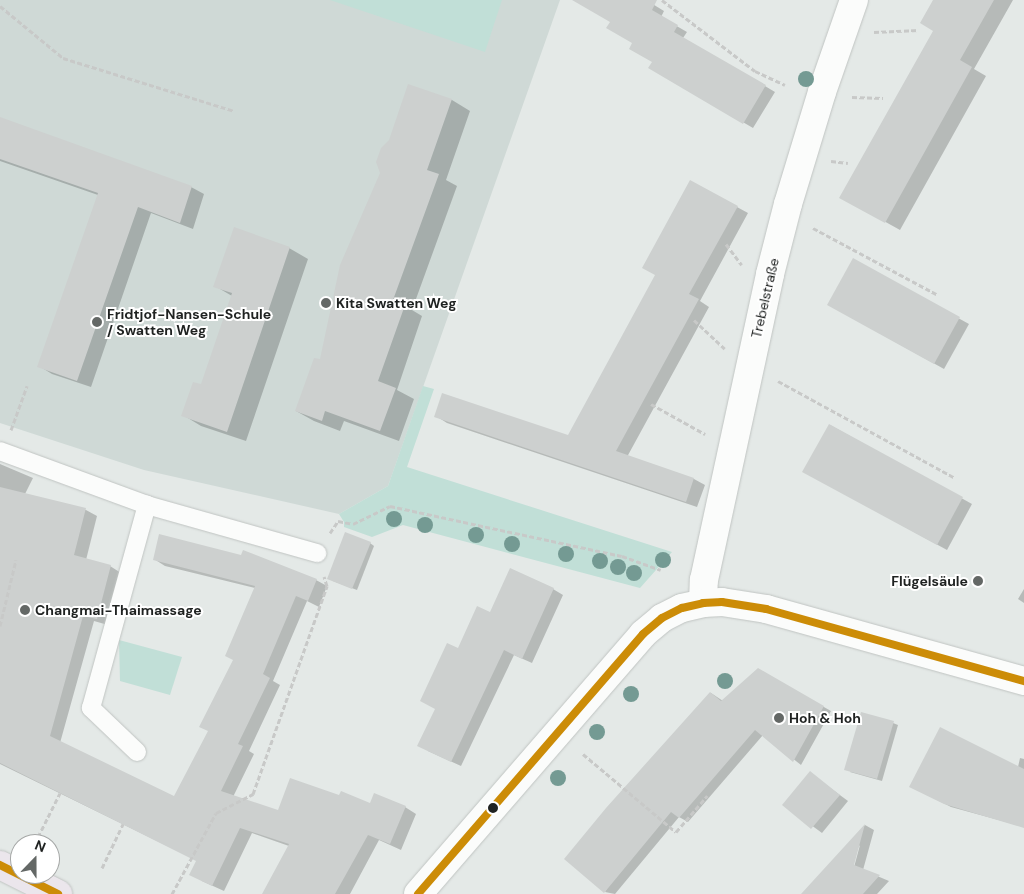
<!DOCTYPE html>
<meta charset="utf-8">
<style>
body{margin:0}
#map{position:relative;width:1024px;height:894px;overflow:hidden;background:#e4e9e7;font-family:"DM Sans",sans-serif}
div>[style]{position:absolute}
[style*='--x']{left:calc(var(--x)*1px);top:calc(var(--y)*1px);width:calc(var(--w)*1px);rotate:calc(var(--a)*1deg)}
.built>*{inset:0;background:#cfd9d6}
.green>*{inset:0;background:#c1dfd7}
.shadow>*{inset:0;background:#0003}
.building>*{inset:0;background:#cdd0cf}
.path>*{height:3px;margin-top:-1.5px;transform-origin:0;background:repeating-linear-gradient(90deg,#c8c9c8 0 5px,transparent 0 7.5px)}
.roads{filter:drop-shadow(0 0 1px #c0c4c2) drop-shadow(0 0 1px #c0c4c2)}
.lane>*{height:18px;margin:-9px;padding:0 9px;transform-origin:9px;border-radius:9px;background:#fbfcfb}
.street>*{height:28px;margin:-14px;padding:0 14px;transform-origin:14px;border-radius:14px;background:#fbfcfb}
.secondary>*{height:28px;margin:-14px;padding:0 14px;transform-origin:14px;border-radius:14px;background:#fbfcfb}
.primary>*{height:28px;margin:-14px;padding:0 14px;transform-origin:14px;border-radius:14px;background:#ebe6ec}
.bus-1>*{height:8px;margin:-4px;padding:0 4px;transform-origin:4px;border-radius:4px;background:#cc8c07}
.trees>*{width:16px;height:16px;margin:-8px;border-radius:50%;background:#749a93}
.dots>*{width:14px;height:14px;translate:-50% -50%;box-sizing:border-box;border:2px solid #fff;border-radius:50%}
span{translate:-50% -50%;white-space:nowrap;text-align:center;line-height:1.15;-webkit-text-stroke:4px #fff;paint-order:stroke}
.street-label{font-size:14px;color:#1f2221}
.poi-label{font-size:14px;color:#1f2221;font-weight:700}
.left{translate:0 -50%;text-align:left}
.right{translate:-100% -50%;text-align:right}
.north{position:absolute;left:10px;top:834px;width:50px;height:50px;box-sizing:border-box;background:#fff;border:1px solid #a5a7a6;border-radius:50%;rotate:22deg;font-size:14px;font-weight:700;line-height:20px;text-align:center;color:#1f2221}
.north::after{content:'';display:block;margin:auto;width:18px;height:22px;background:#646866;clip-path:polygon(50% 0,100% 100%,50% 72%,0 100%)}
</style>
<div id="map">
<div class="built">
<div style="clip-path:polygon(0 0,560px 0,388px 486px,339px 514px,144px 470px,0 423px)"></div>
</div>
<div class="green">
<div style="clip-path:polygon(330px 0,502px 0,485px 52px)"></div>
<div style="clip-path:polygon(423px 386px,434px 389px,407px 467px,672px 552px,640px 588px,403px 525px,372px 537px,344px 527px,344px 522px,339px 514px,388px 486px)"></div>
<div style="clip-path:polygon(119px 640px,182px 657px,170px 695px,120px 681px)"></div>
</div>
<div class="shadow">
<div style="clip-path:polygon(591px 0,646px 0,664px 11px,661px 17px,687px 32px,683px 38px,775px 92px,753px 128px,650px 68px,654px 62px)"></div>
<div style="clip-path:polygon(935px 0,1013px 0,974px 69px,986px 76px,900px 230px,855px 205px,935px 30px)"></div>
<div style="clip-path:polygon(409px 86px,452px 100px,470px 111px,446px 180px,457px 186px,412px 310px,422px 316px,397px 390px,414px 399px,399px 441px,344px 421px,340px 431px,314px 421px,296px 411px,321px 361px)"></div>
<div style="clip-path:polygon(0 118px,191px 187px,204px 194px,193px 229px,151px 213px,91px 387px,52px 374px,39px 366px,98px 195px,0 161px)"></div>
<div style="clip-path:polygon(691px 182px,748px 213px,700px 301px,709px 307px,627px 457px,694px 479px,705px 485px,697px 507px,447px 423px,436px 416px,568px 437px,657px 275px)"></div>
<div style="clip-path:polygon(289px 248px,308px 259px,246px 441px,201px 426px,183px 415px,202px 386px,232px 296px,215px 286px)"></div>
<div style="clip-path:polygon(853px 260px,969px 324px,944px 369px,829px 305px)"></div>
<div style="clip-path:polygon(830px 425px,972px 504px,947px 550px,814px 477px)"></div>
<div style="clip-path:polygon(0 464px,33px 478px,25px 494px,86px 510px,97px 516px,86px 560px,110px 566px,121px 573px,108px 625px,94px 621px,60px 743px,174px 798px,209px 731px,234px 661px,255px 588px,165px 566px,154px 559px,316px 580px,327px 586px,319px 607px,307px 601px,273px 681px,280px 685px,249px 751px,254px 754px,233px 797px,279px 812px,340px 797px,370px 805px,405px 807px,416px 814px,401px 850px,379px 840px,350px 894px,272px 894px,289px 846px,252px 833px,224px 891px,202px 881px,198px 861px,0 764px)"></div>
<div style="clip-path:polygon(370px 543px,374px 546px,357px 590px,333px 581px)"></div>
<div style="clip-path:polygon(553px 589px,563px 595px,532px 663px,514px 655px,461px 766px,428px 751px,436px 709px,459px 650px)"></div>
<div style="clip-path:polygon(1024px 589px,1024px 603px,1018px 599px)"></div>
<div style="clip-path:polygon(758px 670px,831px 711px,801px 765px,763px 735px,688px 822px,679px 817px,615px 894px,605px 892px,711px 693px,723px 701px)"></div>
<div style="clip-path:polygon(893px 723px,898px 725px,882px 781px,850px 772px)"></div>
<div style="clip-path:polygon(1020px 758px,1024px 759px,1024px 827px,951px 807px,916px 789px,1018px 767px)"></div>
<div style="clip-path:polygon(810px 773px,848px 801px,822px 833px,784px 805px)"></div>
<div style="clip-path:polygon(evenodd,865px 825px,874px 830px,863px 870px,889px 881px,877px 894px,803px 894px,865px 825px,860px 845px,853px 871px,851px 870px,857px 849px,860px 845px)"></div>
</div>
<div class="building">
<div style="clip-path:polygon(572px 0,657px 0,652px 10px,678px 25px,674px 32px,766px 85px,743px 124px,648px 68px,652px 62px,629px 49px,632px 43px,606px 28px,610px 22px)"></div>
<div style="clip-path:polygon(933px 0,994px 0,960px 60px,972px 67px,885px 223px,839px 198px,933px 31px,920px 23px)"></div>
<div style="clip-path:polygon(408px 84px,452px 99px,427px 170px,439px 174px,393px 300px,405px 305px,378px 381px,396px 388px,380px 431px,325px 411px,322px 421px,295px 411px,314px 358px,320px 359px,340px 265px,380px 173px,376px 162px,381px 148px,389px 140px)"></div>
<div style="clip-path:polygon(0 117px,192px 186px,180px 223px,138px 207px,77px 381px,37px 367px,98px 193px,0 159px)"></div>
<div style="clip-path:polygon(690px 180px,738px 206px,689px 294px,699px 299px,616px 451px,694px 478px,686px 502px,434px 417px,442px 393px,568px 435px,655px 275px,642px 268px)"></div>
<div style="clip-path:polygon(234px 227px,290px 247px,227px 432px,181px 416px,193px 382px,201px 384px,232px 293px,213px 287px)"></div>
<div style="clip-path:polygon(853px 258px,960px 317px,934px 364px,827px 305px)"></div>
<div style="clip-path:polygon(829px 424px,963px 497px,937px 545px,802px 472px)"></div>
<div style="clip-path:polygon(0 487px,86px 508px,74px 555px,111px 565px,97px 619px,83px 616px,50px 736px,174px 796px,208px 731px,199px 727px,233px 660px,225px 656px,255px 586px,153px 560px,159px 534px,241px 555px,243px 550px,317px 579px,308px 601px,296px 596px,263px 674px,270px 678px,238px 744px,243px 746px,221px 791px,278px 810px,290px 778px,339px 795px,341px 791px,370px 803px,374px 793px,406px 806px,390px 844px,368px 835px,335px 894px,262px 894px,289px 844px,240px 828px,212px 886px,189px 875px,196px 861px,0 763px)"></div>
<div style="clip-path:polygon(345px 532px,371px 542px,352px 589px,327px 579px)"></div>
<div style="clip-path:polygon(510px 568px,554px 588px,522px 659px,504px 650px,451px 762px,417px 746px,435px 709px,420px 701px,447px 643px,458px 648px,477px 606px,490px 612px)"></div>
<div style="clip-path:polygon(758px 668px,824px 706px,793px 762px,755px 730px,679px 818px,671px 812px,604px 893px,564px 859px,606px 808px,710px 692px,721px 701px)"></div>
<div style="clip-path:polygon(861px 712px,894px 721px,877px 779px,844px 770px)"></div>
<div style="clip-path:polygon(940px 727px,1024px 769px,1024px 828px,944px 804px,909px 787px)"></div>
<div style="clip-path:polygon(810px 771px,840px 795px,811px 829px,782px 805px)"></div>
<div style="clip-path:polygon(865px 824px,854px 865px,880px 875px,863px 894px,801px 894px)"></div>
</div>
<div class="path">
<div style="--x:662;--y:0;--w:117;--a:37.4"></div>
<div style="--x:755;--y:71;--w:33;--a:25"></div>
<div style="--x:0;--y:6;--w:82;--a:39.5"></div>
<div style="--x:63;--y:58;--w:179;--a:17.2"></div>
<div style="--x:874;--y:32;--w:45;--a:-2.5"></div>
<div style="--x:852;--y:97;--w:31;--a:2"></div>
<div style="--x:831;--y:161;--w:17;--a:7"></div>
<div style="--x:813;--y:228;--w:140;--a:28.2"></div>
<div style="--x:726;--y:244;--w:26;--a:53"></div>
<div style="--x:694;--y:320;--w:42;--a:43.1"></div>
<div style="--x:778;--y:381;--w:202;--a:28.7"></div>
<div style="--x:651;--y:404;--w:62;--a:29.1"></div>
<div style="--x:11;--y:430;--w:47;--a:-70"></div>
<div style="--x:330;--y:533;--w:14;--a:-56"></div>
<div style="--x:338;--y:521;--w:15;--a:11"></div>
<div style="--x:353;--y:524;--w:41;--a:-25.9"></div>
<div style="--x:390;--y:506;--w:237;--a:12.2"></div>
<div style="--x:622;--y:556;--w:41;--a:19.7"></div>
<div style="--x:0;--y:626;--w:68;--a:-76.4"></div>
<div style="--x:583;--y:754;--w:121;--a:40"></div>
<div style="--x:676;--y:832;--w:48;--a:-49.3"></div>
<div style="--x:38;--y:837;--w:49;--a:-63.4"></div>
<div style="--x:102;--y:868;--w:49;--a:-64.5"></div>
<div style="--x:172;--y:894;--w:92;--a:-61.5"></div>
<div style="--x:216;--y:813;--w:42;--a:-27.2"></div>
<div style="--x:253;--y:794;--w:221;--a:-70.4"></div>
<div style="--x:327;--y:586;--w:10;--a:-107"></div>
</div>
<div class="roads">
<div class="lane">
<div style="--x:0;--y:451;--w:157;--a:20.2"></div>
<div style="--x:147;--y:505;--w:177;--a:15.8"></div>
<div style="--x:137;--y:752;--w:64;--a:-136.3"></div>
<div style="--x:91;--y:708;--w:211;--a:-74.6"></div>
</div>
<div class="street">
<div style="--x:703;--y:603;--w:23;--a:-88"></div>
<div style="--x:704;--y:580;--w:313;--a:-77.8"></div>
<div style="--x:770;--y:274;--w:72;--a:-75.6"></div>
<div style="--x:788;--y:204;--w:117;--a:-73.1"></div>
<div style="--x:822;--y:92;--w:97;--a:-70.8"></div>
</div>
<div class="secondary">
<div style="--x:418;--y:894;--w:344;--a:-49.1"></div>
<div style="--x:643;--y:634;--w:25;--a:-40"></div>
<div style="--x:662;--y:618;--w:22;--a:-27"></div>
<div style="--x:682;--y:608;--w:22;--a:-13"></div>
<div style="--x:703;--y:603;--w:19;--a:-3"></div>
<div style="--x:722;--y:602;--w:45;--a:9"></div>
<div style="--x:766;--y:609;--w:268;--a:15.6"></div>
</div>
<div class="primary">
<div style="--x:0;--y:865;--w:65;--a:26.6"></div>
</div>
</div>
<div class="bus-1">
<div style="--x:0;--y:865;--w:65;--a:26.6"></div>
<div style="--x:418;--y:894;--w:344;--a:-49.1"></div>
<div style="--x:643;--y:634;--w:25;--a:-40"></div>
<div style="--x:662;--y:618;--w:22;--a:-27"></div>
<div style="--x:682;--y:608;--w:22;--a:-13"></div>
<div style="--x:703;--y:603;--w:19;--a:-3"></div>
<div style="--x:722;--y:602;--w:45;--a:9"></div>
<div style="--x:766;--y:609;--w:268;--a:15.6"></div>
</div>
<div class="trees">
<div style="left:806px;top:79px"></div>
<div style="left:394px;top:519px"></div>
<div style="left:425px;top:525px"></div>
<div style="left:476px;top:535px"></div>
<div style="left:512px;top:544px"></div>
<div style="left:566px;top:554px"></div>
<div style="left:663px;top:560px"></div>
<div style="left:600px;top:561px"></div>
<div style="left:618px;top:567px"></div>
<div style="left:634px;top:573px"></div>
<div style="left:725px;top:681px"></div>
<div style="left:631px;top:694px"></div>
<div style="left:597px;top:732px"></div>
<div style="left:558px;top:778px"></div>
</div>
<div class="dots">
<div style="left:326px;top:303px;background:#646866"></div>
<div style="left:97px;top:322px;background:#646866"></div>
<div style="left:978px;top:581px;background:#646866"></div>
<div style="left:25px;top:610px;background:#646866"></div>
<div style="left:779px;top:718px;background:#646866"></div>
<div style="left:493px;top:808px;background:#1f2221"></div>
</div>
<div class="street-label">
<span style="left:765px;top:298px;rotate:-77deg">Trebelstraße</span>
</div>
<div class="poi-label">
<span class="left" style="left:336px;top:303px">Kita Swatten Weg</span>
<span class="left" style="left:107px;top:322px">Fridtjof-Nansen-Schule<br>/ Swatten Weg</span>
<span class="right" style="left:968px;top:581px">Flügelsäule</span>
<span class="left" style="left:35px;top:610px">Changmai-Thaimassage</span>
<span class="left" style="left:789px;top:718px">Hoh &amp; Hoh</span>
</div>
<div class="north">N</div>
</div>
